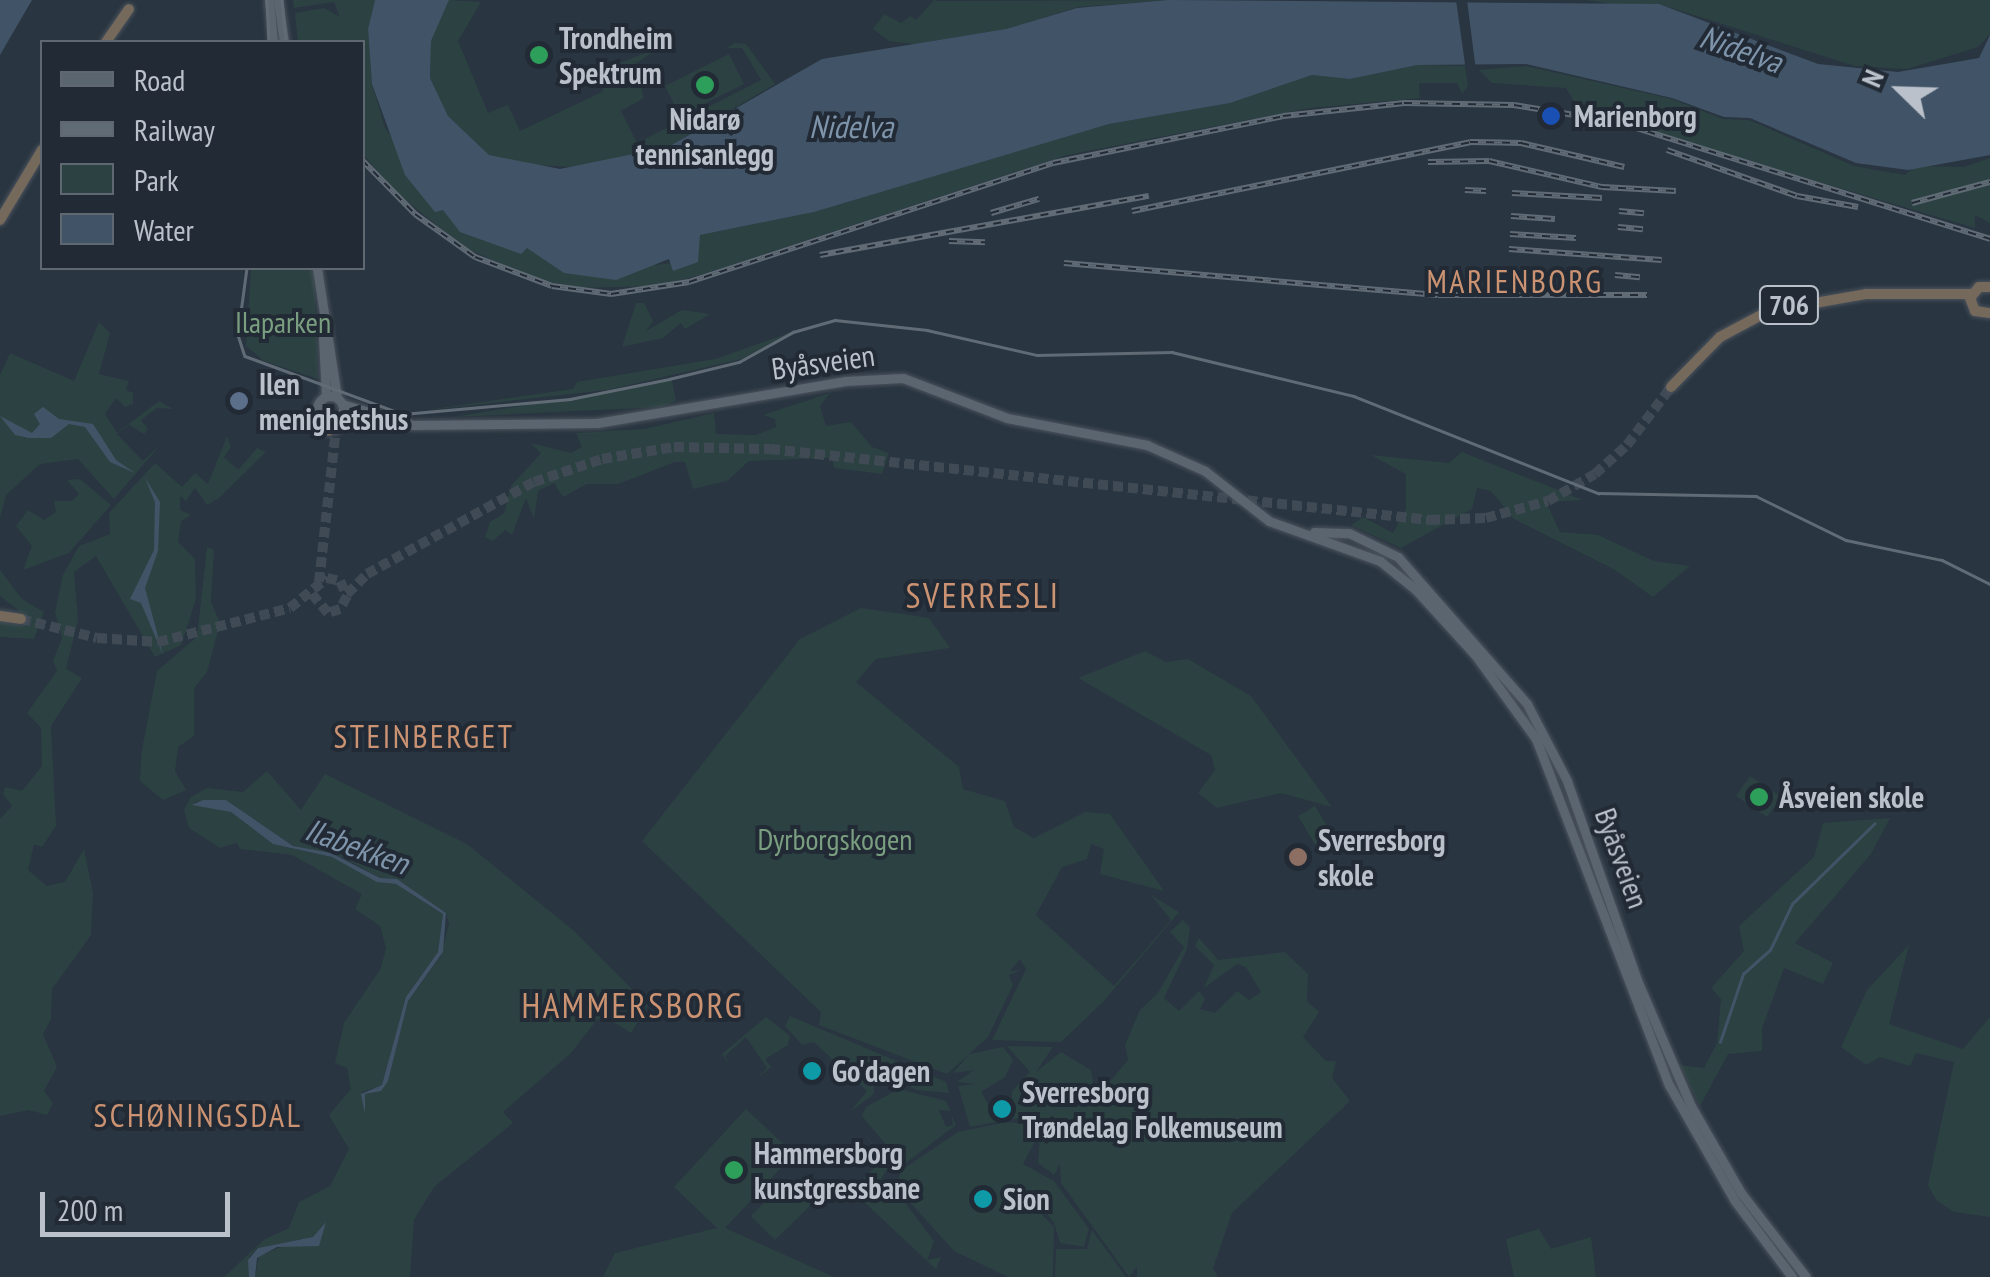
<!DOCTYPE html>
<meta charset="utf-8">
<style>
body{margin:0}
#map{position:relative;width:1990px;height:1277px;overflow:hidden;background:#293540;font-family:"PT Sans Narrow",sans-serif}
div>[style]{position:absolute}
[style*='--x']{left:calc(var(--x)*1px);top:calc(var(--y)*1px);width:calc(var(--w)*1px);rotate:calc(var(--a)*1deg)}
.green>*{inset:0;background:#2c4242}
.water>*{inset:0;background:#415467}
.pier>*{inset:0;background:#293540}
.stream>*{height:2.5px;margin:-1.25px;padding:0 1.25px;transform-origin:1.25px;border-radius:1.25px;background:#415467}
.highway-tunnel>*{height:10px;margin-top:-5px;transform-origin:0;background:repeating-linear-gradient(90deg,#3f4a55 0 10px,transparent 0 15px)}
.roads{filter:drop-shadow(0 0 2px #4a525c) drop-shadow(0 0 2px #4a525c)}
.major>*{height:9px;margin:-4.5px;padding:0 4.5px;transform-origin:4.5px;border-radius:4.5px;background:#5b6570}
.major>.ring{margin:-4.5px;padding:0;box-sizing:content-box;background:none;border:9px solid #5b6570;border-radius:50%}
.highway>*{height:10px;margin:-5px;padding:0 5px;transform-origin:5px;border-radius:5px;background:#75695b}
.tram>*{height:2.5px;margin:-1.25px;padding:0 1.25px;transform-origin:1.25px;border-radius:1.25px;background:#606b76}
.rail>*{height:6px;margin-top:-3px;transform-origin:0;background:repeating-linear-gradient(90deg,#222b35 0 8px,#606b76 0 16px);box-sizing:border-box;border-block:2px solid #606b76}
.dots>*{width:28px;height:28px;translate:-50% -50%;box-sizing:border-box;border:5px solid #222b35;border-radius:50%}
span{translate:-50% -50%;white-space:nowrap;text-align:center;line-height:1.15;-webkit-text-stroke:8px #222b35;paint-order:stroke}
.shield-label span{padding:2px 8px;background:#222b35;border:2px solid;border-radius:8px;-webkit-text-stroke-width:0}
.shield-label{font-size:28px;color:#bac1ca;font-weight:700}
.poi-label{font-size:30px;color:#bac1ca;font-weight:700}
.left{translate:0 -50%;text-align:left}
.park-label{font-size:30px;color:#7a9e80}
.street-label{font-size:30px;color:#bac1ca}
.water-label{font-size:32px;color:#7e94aa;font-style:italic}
.neighbourhood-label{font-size:32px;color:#cc9373;letter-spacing:2.5px}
.quarter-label{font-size:35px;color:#cc9373;letter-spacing:2.5px}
.legend{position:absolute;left:40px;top:40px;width:325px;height:230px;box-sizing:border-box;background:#222b35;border:2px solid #5f6771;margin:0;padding:12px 18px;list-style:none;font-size:30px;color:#bac1ca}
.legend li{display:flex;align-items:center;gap:20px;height:50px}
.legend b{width:50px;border:2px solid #5f6771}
.north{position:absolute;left:1850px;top:40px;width:100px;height:100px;-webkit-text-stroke:8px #222b35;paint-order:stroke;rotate:293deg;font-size:28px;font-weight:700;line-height:40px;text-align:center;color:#bac1ca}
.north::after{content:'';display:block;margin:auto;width:35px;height:45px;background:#bac1ca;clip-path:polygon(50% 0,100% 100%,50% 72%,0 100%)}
.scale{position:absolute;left:40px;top:1192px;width:190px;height:45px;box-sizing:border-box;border:5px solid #bac1ca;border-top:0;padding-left:12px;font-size:30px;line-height:35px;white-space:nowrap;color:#bac1ca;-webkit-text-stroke:8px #222b35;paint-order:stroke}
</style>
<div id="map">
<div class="green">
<div style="clip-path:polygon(293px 0,375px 0,368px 29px,372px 84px,385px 128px,443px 210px,527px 247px,564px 273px,697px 261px,700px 235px,814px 212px,1109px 124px,1230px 103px,1312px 75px,1350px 79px,1417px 65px,1465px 66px,1468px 86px,1462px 94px,1457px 83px,1419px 83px,1420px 98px,1310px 108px,1067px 155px,703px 274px,659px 286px,577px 288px,530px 277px,464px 247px,393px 190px,363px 154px,362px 42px,298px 42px,295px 13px,324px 8px,340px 17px,334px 2px,294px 8px)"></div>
<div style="clip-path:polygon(449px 0,481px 2px,458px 41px,488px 113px,508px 105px,520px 131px,602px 92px,609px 67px,661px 47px,635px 64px,644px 98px,621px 111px,637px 143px,761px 80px,742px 48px,726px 48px,735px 43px,746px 44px,775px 84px,668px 147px,592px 168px,518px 164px,489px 155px,448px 116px,430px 78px,431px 41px)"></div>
<div style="clip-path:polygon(934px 0,939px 1px,1168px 0,1078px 7px,1006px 29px,914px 44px,889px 41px,873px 29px,884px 14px,901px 23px,910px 16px,916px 20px)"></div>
<div style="clip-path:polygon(1586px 0,1990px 0,1990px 34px,1978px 47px,1907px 69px,1855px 66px,1659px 4px,1639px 8px)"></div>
<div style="clip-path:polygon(729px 54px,744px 84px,680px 116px,665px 86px)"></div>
<div style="clip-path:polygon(1526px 66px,1672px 99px,1723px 119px,1749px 120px,1854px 166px,1905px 175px,1916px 166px,1964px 167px,1990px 158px,1990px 223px,1975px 215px,1975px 228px,1580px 111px,1566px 88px,1492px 83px,1479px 70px)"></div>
<div style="clip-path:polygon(251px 268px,314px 268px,318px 379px,264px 361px,246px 346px)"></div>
<div style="clip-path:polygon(636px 303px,644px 303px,653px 321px,646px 331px,682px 310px,710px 314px,685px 329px,681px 323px,663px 338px,622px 347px)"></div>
<div style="clip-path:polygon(99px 322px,110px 333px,99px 374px,129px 381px,126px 390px,133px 393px,133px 404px,125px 407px,116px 398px,105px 414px,117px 433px,159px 401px,173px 409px,157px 408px,141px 420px,148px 429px,144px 434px,129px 425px,117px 434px,143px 461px,161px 444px,114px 499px,78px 459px,40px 464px,6px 495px,0 518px,0 375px,10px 353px,74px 381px)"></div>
<div style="clip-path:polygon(789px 333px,742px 359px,607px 390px,420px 411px,573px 389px,577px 382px,715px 359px)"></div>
<div style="clip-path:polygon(672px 381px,676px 401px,660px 407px,453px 417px)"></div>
<div style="clip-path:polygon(830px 393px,820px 406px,826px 426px,851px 422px,872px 447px,889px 453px,882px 474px,834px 468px,832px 458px,749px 461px,727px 481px,693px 489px,685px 462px,675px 462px,618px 484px,587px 484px,563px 497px,554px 483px,538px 491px,534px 519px,526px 498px,512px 535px,505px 530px,493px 541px,485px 537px,490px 522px,504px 513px,511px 486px,541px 453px,530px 443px,571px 453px,582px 447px,576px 433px,644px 429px,714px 413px,716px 434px,756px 435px,776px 427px,775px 419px,763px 415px)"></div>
<div style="clip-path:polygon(227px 436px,231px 447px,224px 457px,238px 470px,257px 448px,266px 452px,219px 498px,207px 505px,195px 488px,186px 501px,180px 496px,180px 510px,191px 515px,181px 521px,178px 542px,195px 559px,196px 599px,181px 645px,155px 657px,96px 556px,74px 572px,78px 620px,66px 669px,82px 678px,51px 726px,56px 826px,42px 847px,34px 844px,28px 870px,47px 886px,65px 882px,84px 849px,93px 893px,91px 935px,52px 989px,51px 1019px,43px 1034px,57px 1067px,44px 1091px,53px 1103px,47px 1115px,29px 1110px,0 1116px,0 819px,12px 806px,3px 794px,5px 787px,22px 791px,42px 766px,41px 728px,27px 713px,57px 671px,53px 661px,62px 638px,55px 612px,63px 575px,79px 546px,110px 534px,109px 513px,155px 463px,182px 487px,195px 473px,208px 484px)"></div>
<div style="clip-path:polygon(1462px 452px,1583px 500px,1546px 502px,1560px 532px,1598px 535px,1654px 561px,1690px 566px,1653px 597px,1615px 570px,1514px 519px,1491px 491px,1477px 488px,1472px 509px,1401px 548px,1351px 525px,1363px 517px,1393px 533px,1406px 509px,1406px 474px,1371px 455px,1449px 463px)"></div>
<div style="clip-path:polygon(80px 479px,111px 505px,69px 553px,23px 570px,32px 546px,16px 526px,28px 510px,44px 520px,56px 512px,54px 501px,72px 501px,79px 494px,67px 480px)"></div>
<div style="clip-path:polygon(207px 547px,214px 550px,211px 602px,220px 623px,207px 672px,194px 688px,194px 736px,178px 747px,175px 771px,186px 790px,163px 800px,140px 781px,141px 755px,157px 671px,197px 637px)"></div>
<div style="clip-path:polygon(0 570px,22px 599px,44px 612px,34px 639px,0 637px,0 622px,22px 626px,26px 616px,0 596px)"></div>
<div style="clip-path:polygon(861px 608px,929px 618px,950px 648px,876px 659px,856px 682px,959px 767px,963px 789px,1005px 801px,1014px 827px,1034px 838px,1085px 812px,1110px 814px,1164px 891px,1100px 874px,1104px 849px,1091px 844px,1087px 859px,1062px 867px,1036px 915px,1114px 986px,1171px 920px,1151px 895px,1179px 912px,1104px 1001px,1061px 1042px,992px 1040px,1026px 969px,1020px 959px,1010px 971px,1022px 970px,1009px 975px,1013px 985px,988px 1037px,947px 1074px,819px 1025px,821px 1012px,642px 841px,800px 639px)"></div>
<div style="clip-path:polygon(1145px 651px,1166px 662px,1188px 659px,1251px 696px,1332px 807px,1281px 793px,1217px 808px,1198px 793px,1215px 770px,1211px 755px,1078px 678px)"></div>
<div style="clip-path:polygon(evenodd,267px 771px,301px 810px,325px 774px,467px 844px,574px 931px,648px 1005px,631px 1033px,604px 1016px,596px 1021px,571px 1053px,503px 1112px,513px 1123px,434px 1187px,414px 1220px,410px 1277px,255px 1277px,259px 1256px,291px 1243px,316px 1246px,326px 1222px,313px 1237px,257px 1248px,249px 1257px,249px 1277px,224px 1277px,265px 1239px,289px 1228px,299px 1202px,330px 1186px,349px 1149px,329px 1115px,351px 1089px,347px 1068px,335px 1063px,344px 1023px,381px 968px,386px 948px,380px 926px,355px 909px,362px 894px,292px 855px,240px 849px,237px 843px,220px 848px,189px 828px,184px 810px,191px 797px,207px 788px,243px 792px,267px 771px,226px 800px,293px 846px,344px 858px,380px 878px,397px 879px,446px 913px,449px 924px,441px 956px,408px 1001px,388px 1081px,376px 1092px,365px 1094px,365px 1114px,362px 1092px,382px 1085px,402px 1012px,412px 988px,438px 952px,443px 914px,396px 884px,383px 883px,332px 857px,273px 844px,231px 812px,194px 802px,226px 800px)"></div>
<div style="clip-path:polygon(1750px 776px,1781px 797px,1767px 817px,1736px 796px)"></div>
<div style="clip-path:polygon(1315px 806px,1334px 838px,1317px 848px,1298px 816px)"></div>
<div style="clip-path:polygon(1890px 818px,1871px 854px,1795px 943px,1833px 963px,1823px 984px,1784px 968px,1762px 1028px,1762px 1051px,1728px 1054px,1700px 1106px,1680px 1065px,1704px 1068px,1717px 1043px,1721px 999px,1711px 988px,1744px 951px,1739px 926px,1814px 857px,1823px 823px)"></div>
<div style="clip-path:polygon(1183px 920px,1190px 927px,1187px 949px,1164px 998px,1179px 1011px,1199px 991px,1205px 999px,1200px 1009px,1215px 1013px,1237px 991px,1249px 1000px,1261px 992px,1246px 967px,1237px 964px,1204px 988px,1214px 965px,1195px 946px,1199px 938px,1218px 960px,1285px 952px,1308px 974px,1307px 1001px,1319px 1012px,1303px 1037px,1326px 1061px,1336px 1061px,1332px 1078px,1350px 1101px,1232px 1213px,1213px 1268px,1218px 1277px,1137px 1277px,1137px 1267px,1129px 1277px,1061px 1183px,1060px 1164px,1054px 1175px,1038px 1163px,1041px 1123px,1018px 1118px,970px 1127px,958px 1086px,976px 1084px,957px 1082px,974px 1070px,953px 1073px,969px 1054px,1003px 1047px,1013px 1060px,1005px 1077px,981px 1092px,993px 1112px,1011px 1106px,1012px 1091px,1030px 1072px,1007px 1046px,1053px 1047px,1036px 1072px,1061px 1052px,1091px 1070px,1094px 1089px,1106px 1086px,1128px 1060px,1125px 1045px,1140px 1010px,1158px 993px,1184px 947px,1170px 932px)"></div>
<div style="clip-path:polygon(1909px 945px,1889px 1024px,1963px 1049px,1990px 1017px,1990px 1217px,1954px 1212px,1937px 1201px,1928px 1185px,1954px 1062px,1916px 1053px,1910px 1066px,1880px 1057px,1866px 1065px,1841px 1047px,1867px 990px)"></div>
<div style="clip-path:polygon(790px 1016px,946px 1082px,949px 1093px,916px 1090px,869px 1063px,837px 1064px,814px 1042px,802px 1045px,785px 1026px)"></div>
<div style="clip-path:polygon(766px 1017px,790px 1036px,788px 1045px,765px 1059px,771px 1067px,755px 1080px,767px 1068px,746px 1037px,725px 1056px,732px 1069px,722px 1054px)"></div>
<div style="clip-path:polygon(861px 1064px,885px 1076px,874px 1081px,874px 1094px,850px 1112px,867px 1091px,848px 1073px,840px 1075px)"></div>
<div style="clip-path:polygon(899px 1089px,946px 1101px,951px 1111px,939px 1110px,946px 1127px,953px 1125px,951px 1114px,956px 1125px,903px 1165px,862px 1116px,866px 1107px)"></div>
<div style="clip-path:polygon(746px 1109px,794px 1154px,725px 1228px,834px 1277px,603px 1277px,615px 1253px,717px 1228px,674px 1187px)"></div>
<div style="clip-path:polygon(1007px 1122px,1036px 1125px,1039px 1134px,1023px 1164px,1054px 1181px,1089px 1229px,1084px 1247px,1060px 1243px,1054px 1223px,1043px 1208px,1031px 1203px,1054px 1227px,1053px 1277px,1008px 1277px,954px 1251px,898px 1189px,900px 1171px,958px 1132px)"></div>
<div style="clip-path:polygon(862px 1131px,890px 1164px,870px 1198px,894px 1188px,934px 1241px,927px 1260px,941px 1257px,936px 1269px,944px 1277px,859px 1197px,855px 1187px,883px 1159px)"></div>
<div style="clip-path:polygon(789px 1178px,813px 1203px,775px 1240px,751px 1216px)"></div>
<div style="clip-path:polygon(1539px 1229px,1551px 1249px,1591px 1237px,1596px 1277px,1514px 1277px,1506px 1239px)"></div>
<div style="clip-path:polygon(1092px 1230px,1126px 1277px,1055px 1277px,1056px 1249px,1087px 1249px)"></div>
</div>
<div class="water">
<div style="clip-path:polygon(0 0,32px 0,0 55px)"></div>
<div style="clip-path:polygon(375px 0,449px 0,431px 41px,430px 78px,448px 116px,489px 155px,560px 169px,668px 147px,822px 59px,1006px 29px,1077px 8px,1168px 0,1659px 4px,1818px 64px,1898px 72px,1979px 58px,1990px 35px,1990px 155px,1908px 170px,1856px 163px,1750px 118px,1724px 117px,1672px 98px,1526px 64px,1417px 65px,1350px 79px,1312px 75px,1230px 103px,1109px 124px,814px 212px,700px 235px,698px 262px,673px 271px,669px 259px,616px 280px,564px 273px,527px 248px,521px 254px,460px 232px,443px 210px,435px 212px,405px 175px,372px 84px,368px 29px)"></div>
<div style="clip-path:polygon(43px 407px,59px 419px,93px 424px,116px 460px,135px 473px,110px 462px,85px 427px,69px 424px,51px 438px,29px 438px,15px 435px,0 416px,32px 433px,40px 424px,34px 414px)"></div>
<div style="clip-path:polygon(145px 478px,160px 502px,158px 551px,145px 588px,163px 655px,141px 603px,130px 599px,154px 550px,155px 502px)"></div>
<div style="clip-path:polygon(203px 800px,226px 800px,293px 846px,331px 853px,380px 878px,397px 879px,446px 913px,443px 952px,408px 1001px,388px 1081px,381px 1091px,365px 1094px,365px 1114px,361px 1094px,382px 1085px,406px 997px,438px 952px,443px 914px,396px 884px,377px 882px,332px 857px,273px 844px,231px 812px,192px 805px)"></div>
<div style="clip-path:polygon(326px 1222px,319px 1246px,277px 1247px,257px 1258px,255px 1277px,249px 1277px,248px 1260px,258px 1248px,313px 1237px)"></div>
</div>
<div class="pier">
<div style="clip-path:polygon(1467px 0,1476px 71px,1466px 71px,1456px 0)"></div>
</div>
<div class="stream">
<div style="--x:1720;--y:1042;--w:72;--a:-71.3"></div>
<div style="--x:1743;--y:974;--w:36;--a:-42"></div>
<div style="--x:1770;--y:950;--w:51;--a:-64.4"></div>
<div style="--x:1792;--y:904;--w:115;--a:-44.3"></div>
</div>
<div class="highway-tunnel">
<div style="--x:319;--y:582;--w:154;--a:-83.7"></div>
<div style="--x:347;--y:594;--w:28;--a:-45"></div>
<div style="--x:367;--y:574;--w:191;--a:-28.9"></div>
<div style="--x:534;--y:482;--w:72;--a:-18.7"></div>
<div style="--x:602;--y:459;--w:73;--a:-9.5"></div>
<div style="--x:674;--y:447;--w:96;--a:1.2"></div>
<div style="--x:770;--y:449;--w:664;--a:6.14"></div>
<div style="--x:1430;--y:520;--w:56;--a:-2"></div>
<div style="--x:1486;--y:518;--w:64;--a:-15.3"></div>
<div style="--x:1548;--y:501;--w:54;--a:-29.9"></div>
<div style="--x:1595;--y:474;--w:43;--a:-42.2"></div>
<div style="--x:1627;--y:445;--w:73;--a:-52.8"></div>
<div style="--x:21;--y:619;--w:78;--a:14"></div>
<div style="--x:97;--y:638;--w:61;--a:3.8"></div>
<div style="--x:158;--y:642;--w:136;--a:-14.4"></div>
<div style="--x:290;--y:608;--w:48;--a:-39"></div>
<div style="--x:327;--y:578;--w:13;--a:13"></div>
<div style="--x:340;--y:581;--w:17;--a:65"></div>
<div style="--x:347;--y:596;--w:15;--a:118"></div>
<div style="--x:340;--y:609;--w:13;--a:162"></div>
<div style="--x:328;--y:613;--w:25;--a:-130"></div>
</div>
<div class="roads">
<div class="major">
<div style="--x:269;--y:0;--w:42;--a:84.6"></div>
<div style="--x:278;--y:0;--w:42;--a:81.9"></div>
<div style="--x:317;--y:268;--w:131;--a:81.2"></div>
<div style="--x:323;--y:338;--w:58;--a:87"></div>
<div class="ring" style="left:317px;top:396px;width:17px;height:17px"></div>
<div style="--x:342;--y:404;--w:74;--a:16.5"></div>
<div style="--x:413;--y:425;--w:184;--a:-0.6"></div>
<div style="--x:597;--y:423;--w:252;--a:-9.6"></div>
<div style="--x:845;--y:381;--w:58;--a:-3"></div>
<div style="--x:903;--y:378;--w:111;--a:21"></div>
<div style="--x:1007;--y:418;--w:143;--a:10.9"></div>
<div style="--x:1147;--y:445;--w:64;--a:24.1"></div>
<div style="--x:1205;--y:471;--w:81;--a:38"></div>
<div style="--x:1269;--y:521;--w:118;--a:19.8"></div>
<div style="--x:1380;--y:561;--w:45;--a:38.7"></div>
<div style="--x:1415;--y:589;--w:91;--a:47.7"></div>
<div style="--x:1476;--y:656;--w:102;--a:54.1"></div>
<div style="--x:1536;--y:739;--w:371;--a:69"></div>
<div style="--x:1669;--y:1085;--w:133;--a:60.4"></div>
<div style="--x:1735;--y:1201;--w:95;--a:53.1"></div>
<div style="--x:1314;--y:532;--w:35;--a:2"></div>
<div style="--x:1349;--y:533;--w:55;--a:26.1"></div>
<div style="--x:1398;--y:557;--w:196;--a:48.7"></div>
<div style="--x:1527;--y:704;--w:87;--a:62.5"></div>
<div style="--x:1567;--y:781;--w:211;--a:70.6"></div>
<div style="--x:1637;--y:980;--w:137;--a:66.8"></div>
<div style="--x:1691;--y:1106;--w:100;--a:60.1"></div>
<div style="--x:1741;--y:1193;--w:106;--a:52.3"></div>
</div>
<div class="highway">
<div style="--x:106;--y:42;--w:40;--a:-55.1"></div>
<div style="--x:0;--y:220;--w:82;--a:-59"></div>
<div style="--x:1990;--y:287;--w:11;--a:180"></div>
<div style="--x:1979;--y:287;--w:14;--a:129"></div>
<div style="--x:1970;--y:298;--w:14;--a:69"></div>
<div style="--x:1975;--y:311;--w:15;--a:8"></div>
<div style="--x:1671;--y:387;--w:70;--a:-45.6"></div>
<div style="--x:1720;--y:337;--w:55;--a:-28"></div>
<div style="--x:1769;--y:311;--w:98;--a:-9.9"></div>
<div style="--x:1866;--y:294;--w:106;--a:0"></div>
<div style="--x:326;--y:422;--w:9;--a:72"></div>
<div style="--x:336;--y:429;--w:12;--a:-70"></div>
<div style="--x:0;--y:616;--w:21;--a:8"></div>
</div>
</div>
<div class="tram">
<div style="--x:267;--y:0;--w:42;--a:87.3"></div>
<div style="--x:282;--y:0;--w:42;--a:84.6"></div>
<div style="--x:247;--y:268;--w:68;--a:97.7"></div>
<div style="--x:238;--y:335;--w:22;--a:72"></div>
<div style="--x:245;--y:356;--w:168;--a:20.2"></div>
<div style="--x:403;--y:414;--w:168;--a:-5.1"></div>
<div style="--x:570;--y:399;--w:101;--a:-11.4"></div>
<div style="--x:669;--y:379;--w:72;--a:-13.7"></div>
<div style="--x:739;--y:362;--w:62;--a:-29.1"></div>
<div style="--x:793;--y:332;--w:44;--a:-15.9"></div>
<div style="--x:835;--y:320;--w:93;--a:6.2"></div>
<div style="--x:927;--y:330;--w:113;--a:12.8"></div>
<div style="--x:1037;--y:355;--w:135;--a:-1.3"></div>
<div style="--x:1172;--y:352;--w:187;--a:13.6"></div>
<div style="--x:1354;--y:396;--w:263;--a:21.7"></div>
<div style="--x:1598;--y:493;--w:158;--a:1.1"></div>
<div style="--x:1756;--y:496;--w:100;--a:26.1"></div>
<div style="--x:1846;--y:540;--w:98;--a:11.8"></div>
<div style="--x:1942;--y:560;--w:54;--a:26.6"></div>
</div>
<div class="rail">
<div style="--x:1667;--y:150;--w:138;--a:19.5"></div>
<div style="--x:1797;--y:196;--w:62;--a:10.2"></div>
<div style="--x:362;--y:160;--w:76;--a:45.5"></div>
<div style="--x:415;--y:214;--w:74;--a:35.6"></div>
<div style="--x:475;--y:257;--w:82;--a:20.6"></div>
<div style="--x:552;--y:286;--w:60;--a:7.7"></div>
<div style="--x:611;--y:294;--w:79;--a:-8.7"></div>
<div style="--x:689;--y:282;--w:383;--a:-18.1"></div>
<div style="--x:1053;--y:163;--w:235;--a:-11.5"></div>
<div style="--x:1283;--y:116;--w:122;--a:-6.1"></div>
<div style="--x:1404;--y:103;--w:110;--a:1"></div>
<div style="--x:1514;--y:105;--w:104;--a:9.4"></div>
<div style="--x:1617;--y:122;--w:391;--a:17.4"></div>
<div style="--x:1428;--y:162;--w:61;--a:-0.9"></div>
<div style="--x:1489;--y:161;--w:116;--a:13"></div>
<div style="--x:1602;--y:187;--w:74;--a:3.1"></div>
<div style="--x:1465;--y:190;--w:21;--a:3"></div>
<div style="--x:1512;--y:193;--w:90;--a:3.2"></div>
<div style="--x:1912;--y:203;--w:81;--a:-15.1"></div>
<div style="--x:1132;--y:211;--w:345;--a:-11.5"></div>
<div style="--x:1470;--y:142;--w:51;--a:1.1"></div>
<div style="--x:1521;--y:143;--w:106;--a:13.1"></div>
<div style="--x:1619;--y:211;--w:25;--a:5"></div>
<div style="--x:991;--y:213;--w:50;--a:-16.3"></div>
<div style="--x:1511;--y:216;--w:44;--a:3.9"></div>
<div style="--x:1618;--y:227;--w:25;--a:5"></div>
<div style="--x:1510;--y:234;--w:66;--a:3.5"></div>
<div style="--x:949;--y:241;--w:36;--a:2"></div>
<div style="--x:1509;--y:249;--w:153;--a:4.1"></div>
<div style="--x:820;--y:255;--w:334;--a:-10.2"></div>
<div style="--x:1064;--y:263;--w:375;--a:4.9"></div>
<div style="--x:1438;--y:295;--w:209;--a:0"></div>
<div style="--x:1615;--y:275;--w:25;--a:5"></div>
</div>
<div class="dots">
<div style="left:539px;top:55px;background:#2e9e5b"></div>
<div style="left:705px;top:85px;background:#2e9e5b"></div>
<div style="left:1551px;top:116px;background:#1a4fb4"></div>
<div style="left:239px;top:401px;background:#5c6f8a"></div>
<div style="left:1759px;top:797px;background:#2e9e5b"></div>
<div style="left:1298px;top:857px;background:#8d6e63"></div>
<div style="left:812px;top:1071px;background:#0f9aa8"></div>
<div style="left:1002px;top:1109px;background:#0f9aa8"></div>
<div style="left:734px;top:1170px;background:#2e9e5b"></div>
<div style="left:983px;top:1199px;background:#0f9aa8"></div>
</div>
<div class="shield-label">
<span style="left:1789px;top:305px">706</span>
</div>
<div class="poi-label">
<span class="left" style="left:559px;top:55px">Trondheim<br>Spektrum</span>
<span class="left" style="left:1574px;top:116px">Marienborg</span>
<span style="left:705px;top:136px">Nidarø<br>tennisanlegg</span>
<span class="left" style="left:259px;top:401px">Ilen<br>menighetshus</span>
<span class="left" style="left:1779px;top:797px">Åsveien skole</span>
<span class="left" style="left:1318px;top:857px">Sverresborg<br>skole</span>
<span class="left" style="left:832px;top:1071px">Go'dagen</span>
<span class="left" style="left:1022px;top:1109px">Sverresborg<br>Trøndelag Folkemuseum</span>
<span class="left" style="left:754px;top:1170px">Hammersborg<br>kunstgressbane</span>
<span class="left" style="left:1003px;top:1199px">Sion</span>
</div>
<div class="park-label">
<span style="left:283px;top:322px">Ilaparken</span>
<span style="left:835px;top:839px">Dyrborgskogen</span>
</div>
<div class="street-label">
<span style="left:823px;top:362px;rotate:-8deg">Byåsveien</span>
<span style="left:1622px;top:858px;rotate:70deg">Byåsveien</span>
</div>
<div class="water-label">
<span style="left:1741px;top:49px;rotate:19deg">Nidelva</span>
<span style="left:851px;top:126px">Nidelva</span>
<span style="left:357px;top:846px;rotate:20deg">Ilabekken</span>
</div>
<div class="neighbourhood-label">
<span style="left:1515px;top:281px">MARIENBORG</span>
<span style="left:424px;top:736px">STEINBERGET</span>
<span style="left:198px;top:1115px">SCHØNINGSDAL</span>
</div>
<div class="quarter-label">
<span style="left:983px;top:595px">SVERRESLI</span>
<span style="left:633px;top:1005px">HAMMERSBORG</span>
</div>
<ul class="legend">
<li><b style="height:12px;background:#5b6570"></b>Road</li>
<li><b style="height:12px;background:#606b76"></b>Railway</li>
<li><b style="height:28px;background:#2c4242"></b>Park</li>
<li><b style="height:28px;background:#415467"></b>Water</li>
</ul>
<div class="north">N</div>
<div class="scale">200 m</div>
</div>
